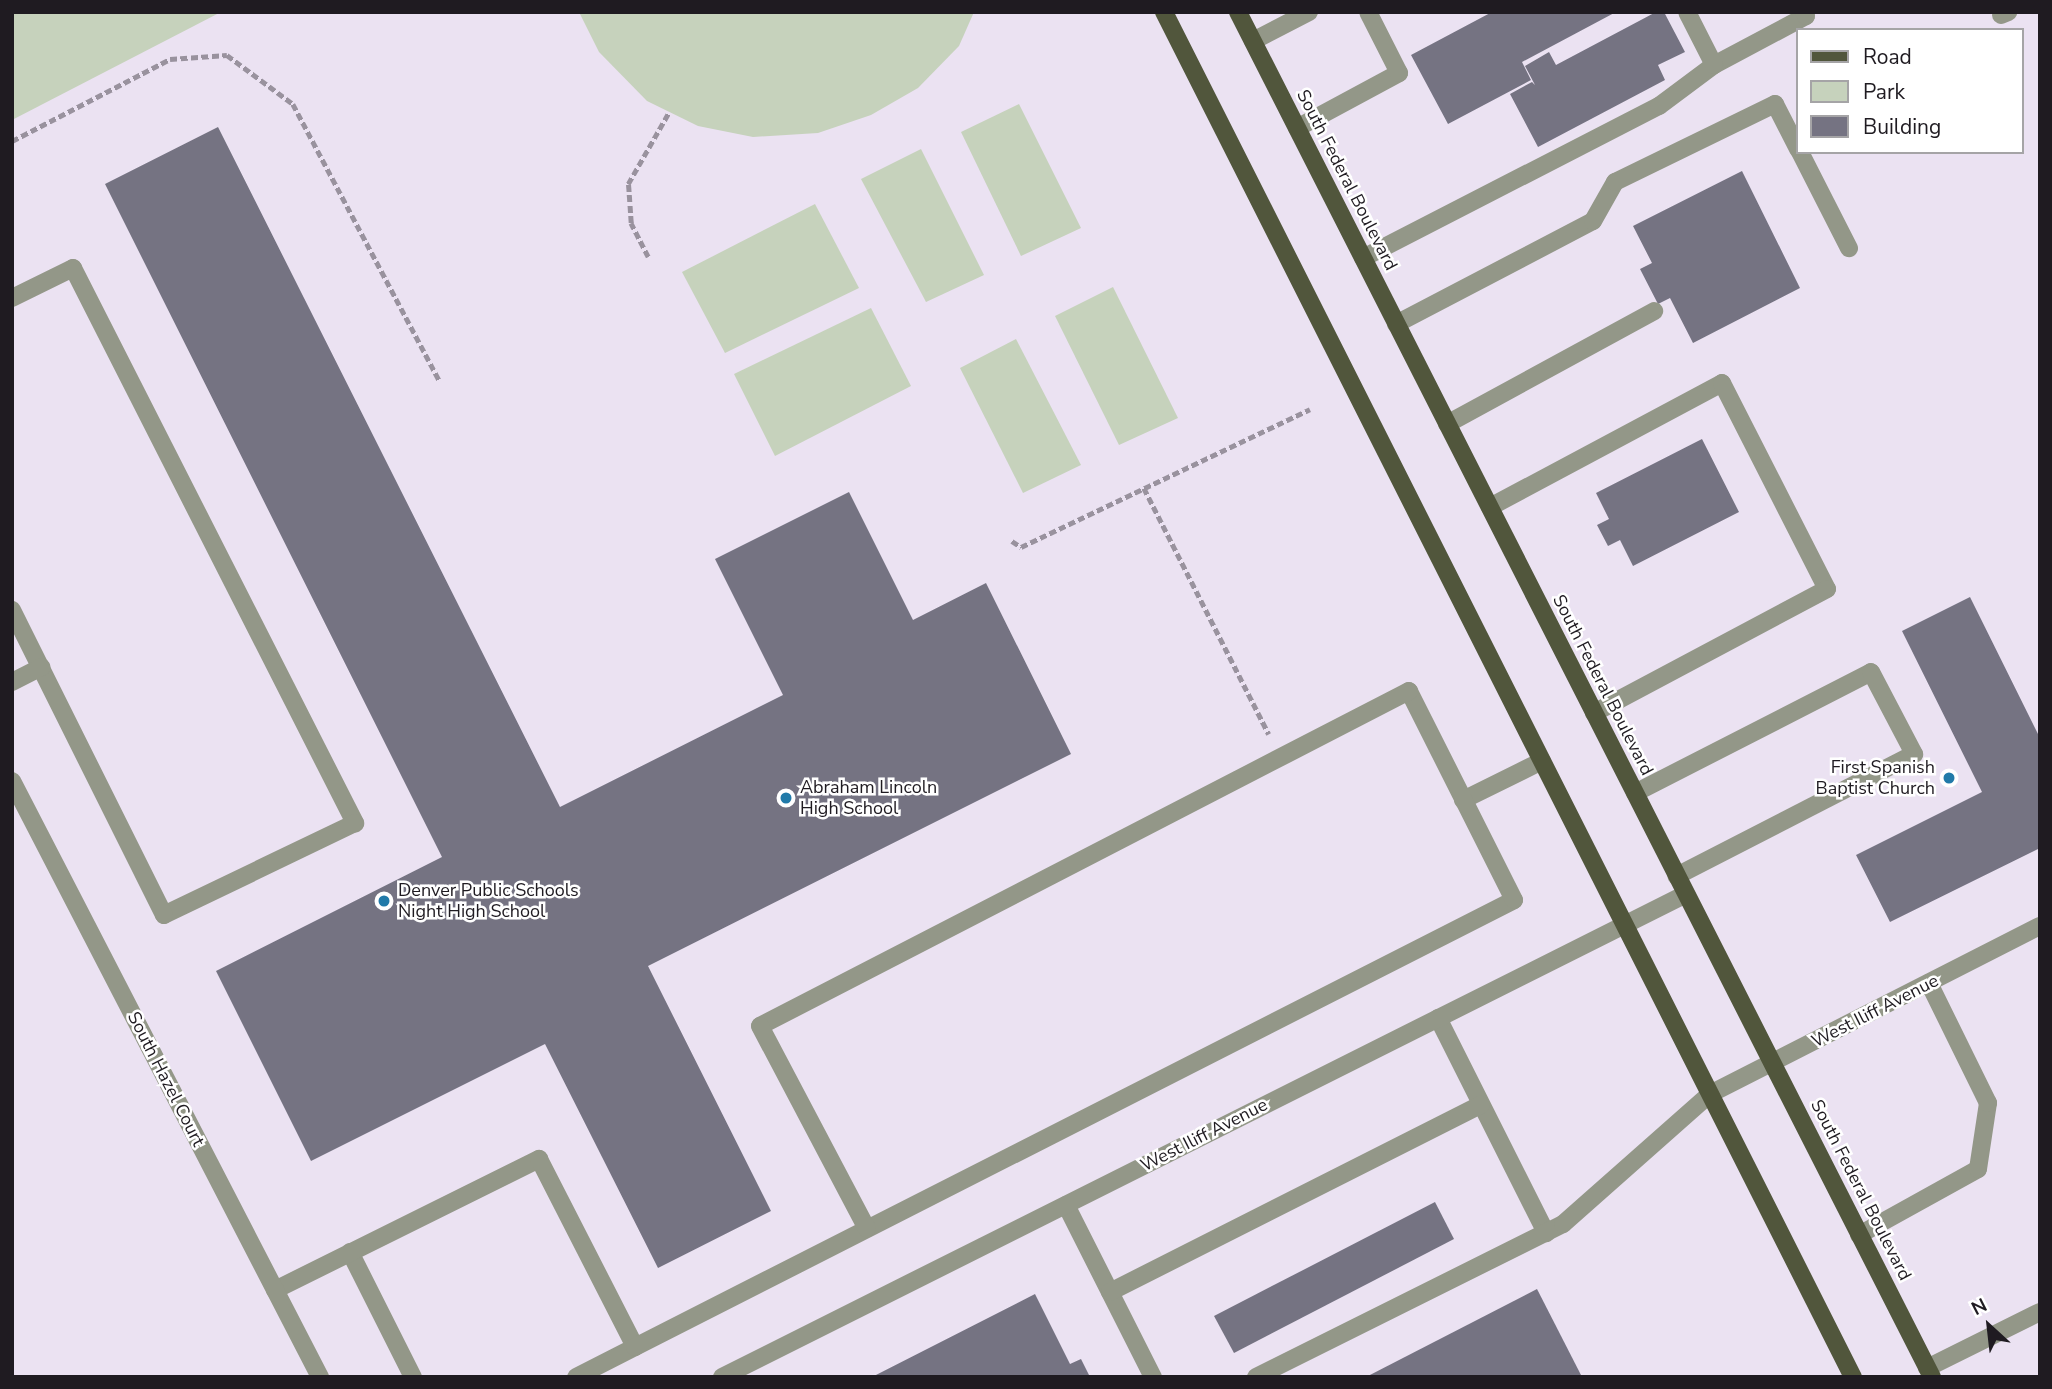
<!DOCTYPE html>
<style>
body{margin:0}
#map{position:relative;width:2052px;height:1389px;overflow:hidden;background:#ebe2f2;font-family:"Nunito Sans",sans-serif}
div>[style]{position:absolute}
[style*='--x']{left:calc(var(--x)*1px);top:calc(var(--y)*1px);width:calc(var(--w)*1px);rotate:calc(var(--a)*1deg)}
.green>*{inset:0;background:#c6d2bc}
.building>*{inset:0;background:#757382}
.path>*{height:4.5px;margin-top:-2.25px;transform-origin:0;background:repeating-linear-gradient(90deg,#99929e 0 7px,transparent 0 10.5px)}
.lane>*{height:18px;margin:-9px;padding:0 9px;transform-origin:9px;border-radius:9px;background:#939788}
.street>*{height:18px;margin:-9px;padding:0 9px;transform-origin:9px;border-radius:9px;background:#939788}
.primary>*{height:18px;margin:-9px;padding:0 9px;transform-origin:9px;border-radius:9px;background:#51563c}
.dots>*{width:19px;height:19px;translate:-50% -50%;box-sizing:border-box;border:4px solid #fff;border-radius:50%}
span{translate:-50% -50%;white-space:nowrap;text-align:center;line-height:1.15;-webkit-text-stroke:5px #fff;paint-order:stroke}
.street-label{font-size:18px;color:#1f1b21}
.poi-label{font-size:18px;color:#1f1b21}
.right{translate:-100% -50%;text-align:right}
.left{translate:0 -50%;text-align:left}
.frame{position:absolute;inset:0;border:14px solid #1f1b21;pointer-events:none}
.legend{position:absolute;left:1796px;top:28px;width:228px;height:126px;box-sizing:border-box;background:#fff;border:2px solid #a5a4a6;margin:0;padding:9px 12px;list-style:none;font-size:21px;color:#1f1b21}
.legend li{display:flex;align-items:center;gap:14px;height:35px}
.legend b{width:35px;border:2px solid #a5a4a6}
.north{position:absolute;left:1954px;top:1291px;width:70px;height:70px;-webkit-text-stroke:5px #fff;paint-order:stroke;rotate:333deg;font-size:19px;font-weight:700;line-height:28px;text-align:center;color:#1f1b21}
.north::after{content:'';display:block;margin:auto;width:24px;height:32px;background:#1f1b21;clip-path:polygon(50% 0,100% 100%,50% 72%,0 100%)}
</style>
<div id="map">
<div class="green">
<div style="clip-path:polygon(12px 12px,221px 12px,12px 120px)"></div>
<div style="clip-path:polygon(579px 12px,974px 12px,959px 46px,918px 88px,871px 115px,818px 133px,753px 137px,698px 126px,647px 101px,599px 52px)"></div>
<div style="clip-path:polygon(1019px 104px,1081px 228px,1021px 256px,961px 132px)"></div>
<div style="clip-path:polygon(921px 149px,984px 275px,926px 302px,861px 179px)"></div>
<div style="clip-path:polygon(815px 204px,859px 288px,725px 353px,682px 272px)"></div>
<div style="clip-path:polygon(1113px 287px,1178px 418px,1119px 445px,1055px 316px)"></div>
<div style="clip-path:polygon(871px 308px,911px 386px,775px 456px,734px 374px)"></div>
<div style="clip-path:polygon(1016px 339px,1081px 465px,1023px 493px,960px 368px)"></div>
</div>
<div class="building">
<div style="clip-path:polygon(1492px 12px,1616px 12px,1522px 62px,1531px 80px,1448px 124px,1411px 55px)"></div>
<div style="clip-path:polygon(1656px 12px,1664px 12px,1685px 52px,1658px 65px,1665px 80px,1538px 147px,1510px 94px,1532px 82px,1535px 85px,1525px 66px,1549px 52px,1556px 65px)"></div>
<div style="clip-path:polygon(218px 127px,560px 807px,783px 695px,715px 559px,849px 492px,913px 620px,986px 583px,1071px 754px,648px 966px,771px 1211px,658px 1268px,545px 1044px,311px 1161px,216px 971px,442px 857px,105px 184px)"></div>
<div style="clip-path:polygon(1742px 171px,1800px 288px,1693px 343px,1670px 298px,1658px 304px,1640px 269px,1652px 263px,1633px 226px)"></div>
<div style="clip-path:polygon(1702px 439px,1739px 512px,1633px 566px,1620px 540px,1608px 546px,1597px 525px,1609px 519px,1596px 493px)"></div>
<div style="clip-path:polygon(1970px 597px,2040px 738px,2040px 848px,1890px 922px,1856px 855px,1982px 792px,1902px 631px)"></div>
<div style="clip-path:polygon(1435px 1202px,1454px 1239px,1234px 1353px,1214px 1316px)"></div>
<div style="clip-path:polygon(1537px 1289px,1582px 1377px,1366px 1377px)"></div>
<div style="clip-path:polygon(1035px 1294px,1070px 1364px,1081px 1359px,1090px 1377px,872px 1377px)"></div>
</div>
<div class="path">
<div style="--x:12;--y:141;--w:178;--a:-27.4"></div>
<div style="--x:170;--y:59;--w:57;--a:-4"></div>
<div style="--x:227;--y:55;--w:82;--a:36.6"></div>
<div style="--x:293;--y:104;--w:312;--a:62.1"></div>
<div style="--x:648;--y:257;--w:38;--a:-117"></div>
<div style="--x:631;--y:223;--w:39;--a:-94"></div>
<div style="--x:628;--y:184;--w:83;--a:-60.3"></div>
<div style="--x:1144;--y:488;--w:276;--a:63.1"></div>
<div style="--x:1012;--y:541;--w:11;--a:34"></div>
<div style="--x:1021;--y:547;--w:320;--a:-25.5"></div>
</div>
<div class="lane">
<div style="--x:2001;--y:15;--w:8;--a:-23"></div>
<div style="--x:1714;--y:65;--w:104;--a:-28"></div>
<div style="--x:1806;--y:16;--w:4;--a:-117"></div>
<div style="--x:1297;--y:128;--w:116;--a:-28.3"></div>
<div style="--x:1399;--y:73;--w:68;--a:-116.9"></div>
<div style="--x:1800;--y:152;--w:108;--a:63"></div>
<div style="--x:1363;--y:258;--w:333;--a:-27.2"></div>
<div style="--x:1659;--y:106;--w:69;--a:-36.7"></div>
<div style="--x:1714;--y:65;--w:59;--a:-117"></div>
<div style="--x:12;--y:298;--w:68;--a:-26.2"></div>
<div style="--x:73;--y:268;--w:623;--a:63.06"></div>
<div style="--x:355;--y:823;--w:212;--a:154.3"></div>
<div style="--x:164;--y:915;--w:341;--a:-116.5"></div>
<div style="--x:1396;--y:324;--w:222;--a:-27.6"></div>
<div style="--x:1593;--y:221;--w:45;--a:-60.6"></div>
<div style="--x:1615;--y:182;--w:178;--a:-26"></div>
<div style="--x:1775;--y:104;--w:51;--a:62.9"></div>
<div style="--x:1447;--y:424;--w:236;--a:-28.6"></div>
<div style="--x:1490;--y:507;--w:263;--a:-28.1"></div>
<div style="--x:1722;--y:383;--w:231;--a:63"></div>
<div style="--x:1827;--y:589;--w:264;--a:152"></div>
<div style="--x:12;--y:682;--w:33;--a:-27"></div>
<div style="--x:1635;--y:793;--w:265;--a:-27.1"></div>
<div style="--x:1871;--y:672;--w:93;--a:62.3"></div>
<div style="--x:1914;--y:754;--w:267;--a:152.8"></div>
<div style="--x:1463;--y:800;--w:88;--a:-26.3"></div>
<div style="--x:1438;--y:1018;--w:241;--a:63.3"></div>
<div style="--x:1066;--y:1205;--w:193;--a:63.2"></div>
<div style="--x:1859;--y:1235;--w:136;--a:-29"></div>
<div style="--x:1978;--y:1169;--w:67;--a:-81.4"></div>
<div style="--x:1988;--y:1103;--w:134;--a:-116.2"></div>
<div style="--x:350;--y:1252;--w:140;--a:63.3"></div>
<div style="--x:275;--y:1290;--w:295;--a:-26.4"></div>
<div style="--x:539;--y:1159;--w:211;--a:62.9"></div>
<div style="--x:635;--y:1347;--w:66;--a:153"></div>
<div style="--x:1110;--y:1292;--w:415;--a:-26.8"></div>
<div style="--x:635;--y:1347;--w:986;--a:-26.95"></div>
<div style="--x:1514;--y:900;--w:234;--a:-116.7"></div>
<div style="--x:1409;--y:691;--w:730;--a:152.7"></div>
<div style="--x:760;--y:1026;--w:229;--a:62.2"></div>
<div style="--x:1927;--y:1368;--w:126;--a:-26.4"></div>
<div style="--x:1256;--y:1377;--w:343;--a:-26.5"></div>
<div style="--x:1563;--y:1224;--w:196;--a:-41.5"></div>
</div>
<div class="street">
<div style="--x:1253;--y:41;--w:63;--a:-27.4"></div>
<div style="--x:12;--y:781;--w:671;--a:62.67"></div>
<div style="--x:1710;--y:1094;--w:370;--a:-27"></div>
<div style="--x:722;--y:1377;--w:1078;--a:-26.61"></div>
</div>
<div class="primary">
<div style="--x:1164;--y:12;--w:1529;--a:63.22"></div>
<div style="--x:1238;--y:12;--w:1531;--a:63.05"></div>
</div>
<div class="dots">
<div style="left:1949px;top:778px;background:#217aa9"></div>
<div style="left:786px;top:798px;background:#217aa9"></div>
<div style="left:384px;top:901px;background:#217aa9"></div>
</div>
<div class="street-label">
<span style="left:1347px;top:180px;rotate:63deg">South Federal Boulevard</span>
<span style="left:1603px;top:685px;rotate:63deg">South Federal Boulevard</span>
<span style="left:1875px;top:1011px;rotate:-27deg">West Iliff Avenue</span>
<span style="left:166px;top:1079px;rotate:63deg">South Hazel Court</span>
<span style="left:1204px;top:1135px;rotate:-27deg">West Iliff Avenue</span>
<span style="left:1861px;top:1190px;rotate:63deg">South Federal Boulevard</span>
</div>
<div class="poi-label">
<span class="right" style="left:1935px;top:778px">First Spanish<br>Baptist Church</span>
<span class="left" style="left:800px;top:798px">Abraham Lincoln<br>High School</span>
<span class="left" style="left:398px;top:901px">Denver Public Schools<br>Night High School</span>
</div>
<div class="frame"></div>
<ul class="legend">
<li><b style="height:9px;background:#51563c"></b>Road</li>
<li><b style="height:19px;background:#c6d2bc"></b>Park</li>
<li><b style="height:19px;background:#757382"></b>Building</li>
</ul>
<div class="north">N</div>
</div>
